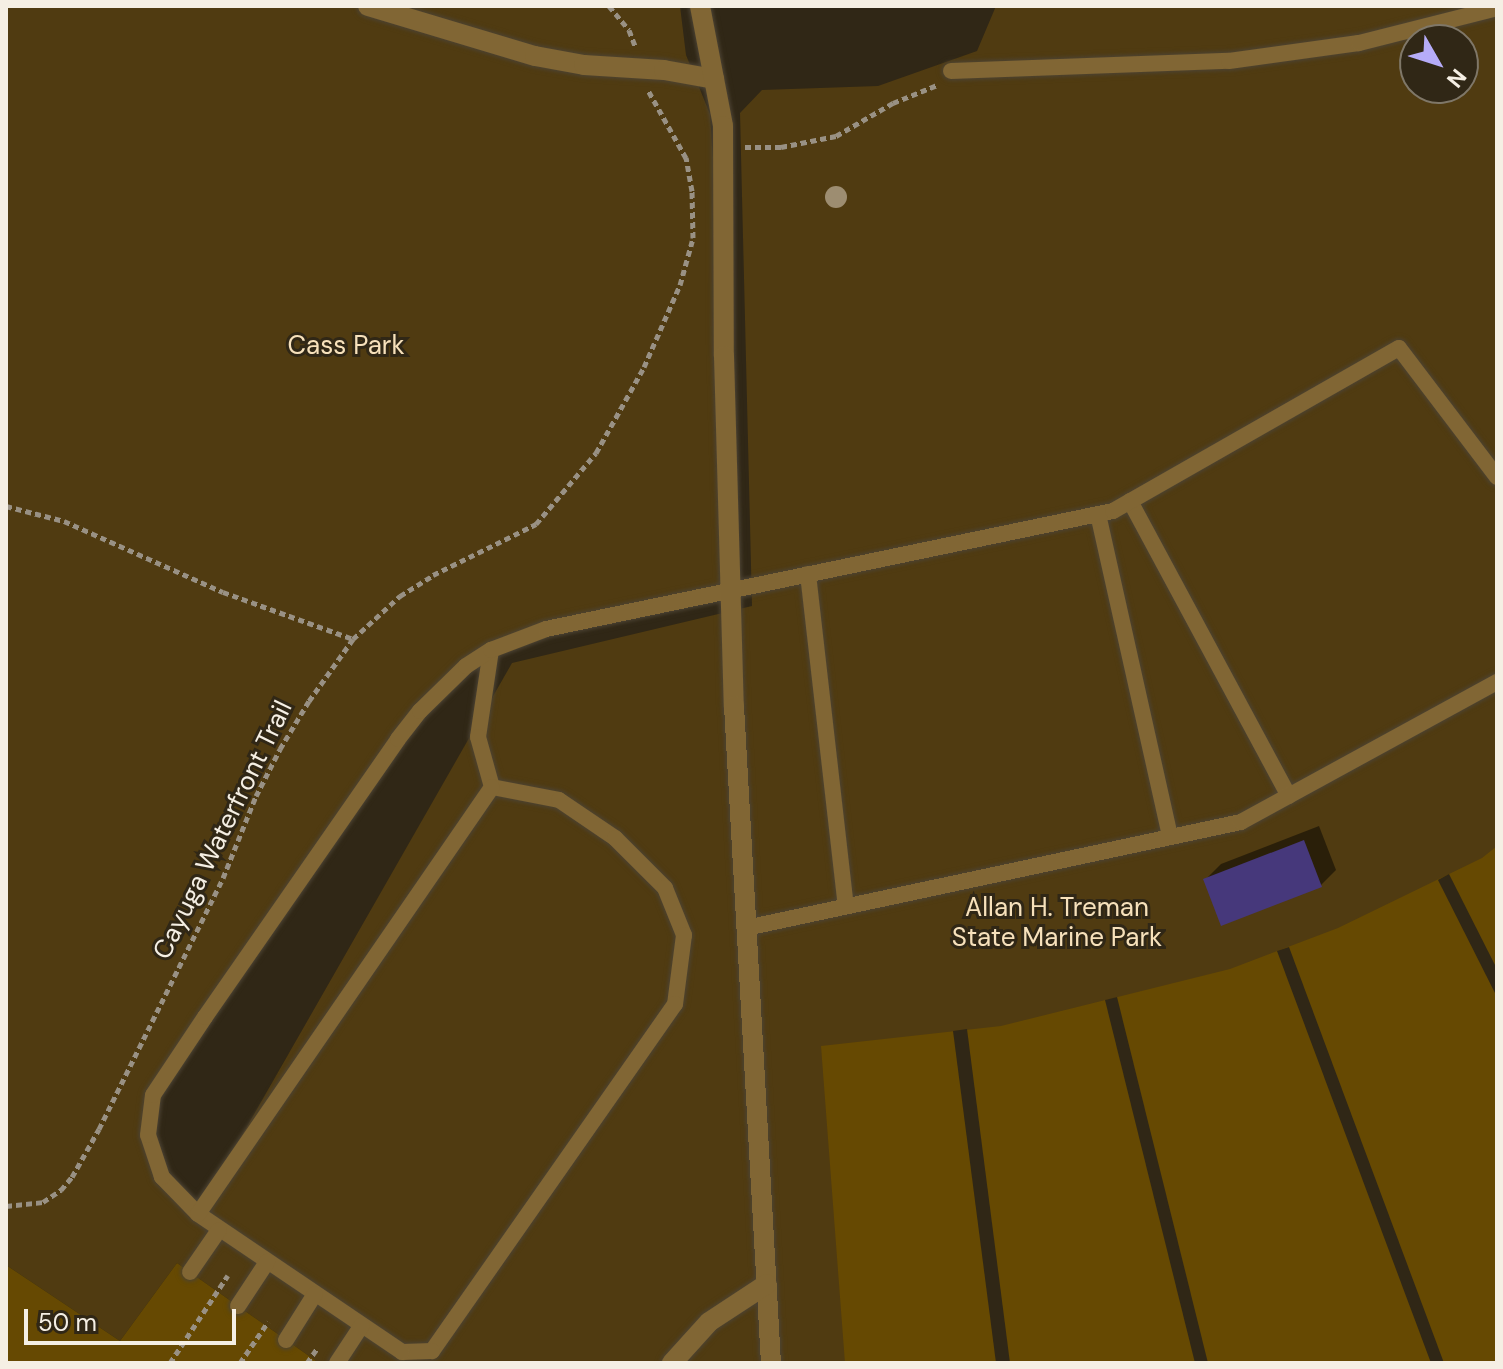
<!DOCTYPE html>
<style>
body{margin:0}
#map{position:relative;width:1503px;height:1369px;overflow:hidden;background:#302716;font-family:"DM Sans",sans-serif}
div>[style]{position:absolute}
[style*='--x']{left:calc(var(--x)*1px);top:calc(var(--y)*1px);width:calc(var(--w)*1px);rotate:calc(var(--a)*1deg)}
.green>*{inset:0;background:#503b11}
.water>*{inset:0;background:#664902}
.pier>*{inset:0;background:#302716}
.shadow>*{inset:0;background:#0007}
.building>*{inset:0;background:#46387b}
.path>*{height:5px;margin-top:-2.5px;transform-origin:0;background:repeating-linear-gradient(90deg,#999184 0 6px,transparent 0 10px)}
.roads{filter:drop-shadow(0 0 2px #4c4333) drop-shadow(0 0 2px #4c4333)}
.lane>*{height:16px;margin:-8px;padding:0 8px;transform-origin:8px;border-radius:8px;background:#816634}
.street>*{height:20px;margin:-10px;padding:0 10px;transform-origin:10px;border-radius:10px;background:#816634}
.trees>*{width:22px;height:22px;margin:-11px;border-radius:50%;background:#9d8d71}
span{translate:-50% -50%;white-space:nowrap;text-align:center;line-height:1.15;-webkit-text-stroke:6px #302716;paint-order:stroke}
.park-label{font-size:26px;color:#f7e1bb}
.street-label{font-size:26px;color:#f5efe4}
.frame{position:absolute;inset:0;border:8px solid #f5efe4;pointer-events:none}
.north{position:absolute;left:1399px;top:24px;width:80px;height:80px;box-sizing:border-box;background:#302716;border:2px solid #7f7768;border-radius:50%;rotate:129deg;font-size:22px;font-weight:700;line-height:32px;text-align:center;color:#f5efe4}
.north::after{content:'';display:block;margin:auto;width:28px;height:36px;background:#b6acf8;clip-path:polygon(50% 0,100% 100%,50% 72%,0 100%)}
.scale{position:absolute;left:24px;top:1309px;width:212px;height:36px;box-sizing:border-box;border:4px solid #f5efe4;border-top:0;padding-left:10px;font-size:24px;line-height:28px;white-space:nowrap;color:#f5efe4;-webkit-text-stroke:6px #302716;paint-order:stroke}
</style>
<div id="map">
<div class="green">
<div style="clip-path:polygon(evenodd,6px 6px,680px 6px,686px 55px,710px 114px,724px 317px,729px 591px,507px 644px,458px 674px,381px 764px,153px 1095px,153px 1157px,197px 1214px,512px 663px,752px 606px,740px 113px,762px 90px,878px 86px,977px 51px,996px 6px,1497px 6px,1497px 1363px,319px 1363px,177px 1263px,120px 1341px,6px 1265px,6px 6px,1415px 40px,1463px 40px,1463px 88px,1415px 88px,1415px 40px)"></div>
</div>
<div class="water">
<div style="clip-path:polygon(1497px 846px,1497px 1363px,845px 1363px,821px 1046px,1001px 1026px,1230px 969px,1338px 928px,1482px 858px)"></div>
<div style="clip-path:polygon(177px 1263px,319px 1363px,6px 1363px,6px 1265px,120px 1341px)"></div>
</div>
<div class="pier">
<div style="clip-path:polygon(1449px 874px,1497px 969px,1497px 997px,1438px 880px)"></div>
<div style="clip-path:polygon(1289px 947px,1444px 1363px,1431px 1363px,1277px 951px)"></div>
<div style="clip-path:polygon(1117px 997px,1208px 1363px,1195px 1363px,1105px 1000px)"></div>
<div style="clip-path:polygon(967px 1029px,1010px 1363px,996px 1363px,953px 1031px)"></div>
</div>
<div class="shadow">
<div style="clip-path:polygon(1319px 826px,1336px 870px,1321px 885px,1206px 879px,1221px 864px)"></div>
</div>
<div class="building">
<div style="clip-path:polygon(1304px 840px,1322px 887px,1221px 926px,1203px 879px)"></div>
</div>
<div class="path">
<div style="--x:609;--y:6;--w:31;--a:50"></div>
<div style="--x:629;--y:30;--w:17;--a:69"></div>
<div style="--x:745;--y:147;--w:36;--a:0"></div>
<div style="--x:781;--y:147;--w:56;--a:-11.3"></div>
<div style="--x:836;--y:136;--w:66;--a:-30.1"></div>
<div style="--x:893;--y:103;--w:48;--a:-22.2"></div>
<div style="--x:6;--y:506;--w:60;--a:14.5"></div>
<div style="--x:64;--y:521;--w:174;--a:24.1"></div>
<div style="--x:223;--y:592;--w:138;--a:19.9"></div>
<div style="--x:6;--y:1206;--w:37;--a:-6"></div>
<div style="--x:43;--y:1202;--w:22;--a:-34"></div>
<div style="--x:61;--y:1190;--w:17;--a:-50"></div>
<div style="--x:72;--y:1177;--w:55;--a:-60.6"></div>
<div style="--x:99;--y:1129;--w:280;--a:-63.7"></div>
<div style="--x:223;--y:878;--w:88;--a:-68.1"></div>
<div style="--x:256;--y:796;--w:53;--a:-62.9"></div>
<div style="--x:280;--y:749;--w:56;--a:-58.9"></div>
<div style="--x:309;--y:701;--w:76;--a:-54.6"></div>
<div style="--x:353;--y:639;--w:64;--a:-42.5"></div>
<div style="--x:400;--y:596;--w:39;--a:-32"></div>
<div style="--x:433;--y:575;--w:115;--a:-26.3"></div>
<div style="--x:536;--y:524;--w:93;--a:-49.8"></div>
<div style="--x:596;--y:453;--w:98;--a:-60.8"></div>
<div style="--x:644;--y:367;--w:90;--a:-66.3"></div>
<div style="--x:680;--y:285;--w:49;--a:-74.5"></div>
<div style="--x:693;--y:238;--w:47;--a:-91.2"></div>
<div style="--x:692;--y:191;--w:34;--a:-100"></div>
<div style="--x:686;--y:158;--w:78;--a:-119.2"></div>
<div style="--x:170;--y:1363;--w:105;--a:-56.6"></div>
<div style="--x:240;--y:1363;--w:50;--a:-55.7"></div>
<div style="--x:307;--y:1363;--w:19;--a:-55"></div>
</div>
<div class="roads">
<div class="lane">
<div style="--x:951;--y:71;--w:278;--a:-2.1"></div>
<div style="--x:1229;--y:61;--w:131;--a:-7.9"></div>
<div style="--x:1359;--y:43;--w:142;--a:-14.2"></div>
<div style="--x:1130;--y:501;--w:335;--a:61.7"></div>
<div style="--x:1098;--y:514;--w:331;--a:77.4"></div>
<div style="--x:808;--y:574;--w:334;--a:83.5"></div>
<div style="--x:491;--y:650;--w:88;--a:98.5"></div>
<div style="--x:478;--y:737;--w:52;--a:74.4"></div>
<div style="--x:492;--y:787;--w:68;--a:11"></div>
<div style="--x:559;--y:800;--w:68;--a:34.2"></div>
<div style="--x:615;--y:838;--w:71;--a:45"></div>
<div style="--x:665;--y:888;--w:51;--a:68"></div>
<div style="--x:684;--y:935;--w:70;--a:97.4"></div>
<div style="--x:675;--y:1004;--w:424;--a:125"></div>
<div style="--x:432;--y:1351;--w:30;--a:178"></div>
<div style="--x:402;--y:1352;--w:246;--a:-145.9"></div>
<div style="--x:198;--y:1214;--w:52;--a:-134.2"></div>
<div style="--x:162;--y:1177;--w:44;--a:-108.4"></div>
<div style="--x:148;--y:1135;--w:40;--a:-82.9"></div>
<div style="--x:153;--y:1095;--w:94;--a:-56.3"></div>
<div style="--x:205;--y:1017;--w:338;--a:-55.2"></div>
<div style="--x:398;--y:739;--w:36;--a:-52"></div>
<div style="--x:420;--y:711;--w:64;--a:-44.4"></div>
<div style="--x:466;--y:666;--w:30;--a:-33"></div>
<div style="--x:491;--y:650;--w:59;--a:-20.9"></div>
<div style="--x:546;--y:629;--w:579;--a:-11.76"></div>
<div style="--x:1113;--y:511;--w:329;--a:-29.7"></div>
<div style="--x:1399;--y:348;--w:162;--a:52.8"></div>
<div style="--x:746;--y:928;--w:506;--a:-12.09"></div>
<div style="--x:1241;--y:822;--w:292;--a:-28.7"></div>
<div style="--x:198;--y:1214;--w:518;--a:-55.45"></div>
<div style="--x:190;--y:1272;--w:51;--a:-55.4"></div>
<div style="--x:238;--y:1306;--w:53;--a:-56.6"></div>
<div style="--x:286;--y:1340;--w:54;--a:-57.8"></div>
<div style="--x:337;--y:1363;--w:45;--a:-56.7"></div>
</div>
<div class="street">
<div style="--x:368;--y:6;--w:174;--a:16.7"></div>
<div style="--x:535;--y:56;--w:50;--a:10.4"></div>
<div style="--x:584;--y:65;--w:80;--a:3.6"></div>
<div style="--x:664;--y:70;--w:51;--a:10.2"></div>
<div style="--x:700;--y:6;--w:122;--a:79.1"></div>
<div style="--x:723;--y:126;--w:230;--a:89.8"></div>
<div style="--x:724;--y:356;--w:350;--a:88.4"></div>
<div style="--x:734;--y:706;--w:658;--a:86.78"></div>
<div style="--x:672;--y:1363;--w:55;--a:-47.9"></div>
<div style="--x:709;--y:1322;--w:69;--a:-33.2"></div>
</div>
</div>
<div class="trees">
<div style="left:836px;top:197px"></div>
</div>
<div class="park-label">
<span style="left:346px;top:346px">Cass Park</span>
<span style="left:1057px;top:923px">Allan H. Treman<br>State Marine Park</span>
</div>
<div class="street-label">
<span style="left:223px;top:830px;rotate:-64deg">Cayuga Waterfront Trail</span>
</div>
<div class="frame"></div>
<div class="north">N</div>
<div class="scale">50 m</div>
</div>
